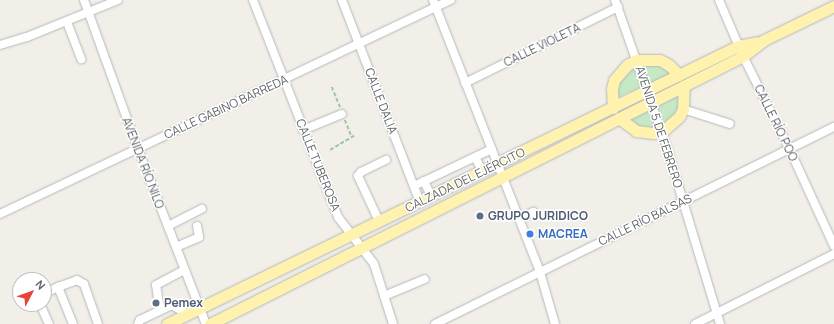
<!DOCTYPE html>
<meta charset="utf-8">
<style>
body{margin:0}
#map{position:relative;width:834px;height:324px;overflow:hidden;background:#f1efe8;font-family:Manrope,sans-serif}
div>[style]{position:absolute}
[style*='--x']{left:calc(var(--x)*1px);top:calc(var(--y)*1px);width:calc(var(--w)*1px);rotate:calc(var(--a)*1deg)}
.green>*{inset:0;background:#c5e8c5}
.path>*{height:1.5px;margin-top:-0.75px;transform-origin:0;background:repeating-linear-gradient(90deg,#9cc7a9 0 4px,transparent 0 6px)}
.roads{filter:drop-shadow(0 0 1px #b5b8bc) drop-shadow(0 0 1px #b5b8bc)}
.minor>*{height:8px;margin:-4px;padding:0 4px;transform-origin:4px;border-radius:4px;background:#fff}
.major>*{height:11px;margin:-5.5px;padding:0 5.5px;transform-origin:5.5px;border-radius:5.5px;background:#fff2af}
.dots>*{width:11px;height:11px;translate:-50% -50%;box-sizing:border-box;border:2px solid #fff;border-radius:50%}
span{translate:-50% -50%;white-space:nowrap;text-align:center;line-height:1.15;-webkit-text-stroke:3px #fff;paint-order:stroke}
.street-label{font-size:12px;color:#5f6368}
.service-label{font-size:12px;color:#4e5e75;font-weight:700}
.left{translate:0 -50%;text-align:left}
.shop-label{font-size:12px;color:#366cbe;font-weight:700}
.north{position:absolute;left:12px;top:272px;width:40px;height:40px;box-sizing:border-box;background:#fff;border:1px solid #bfc1c3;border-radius:50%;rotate:49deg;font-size:11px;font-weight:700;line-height:16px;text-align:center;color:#5f6368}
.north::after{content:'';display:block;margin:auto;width:14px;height:18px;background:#ea4335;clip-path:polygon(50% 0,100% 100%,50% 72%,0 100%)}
</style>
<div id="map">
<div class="green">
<div style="clip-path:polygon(648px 60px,675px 72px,648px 85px,639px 62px)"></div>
<div style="clip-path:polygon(633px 65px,642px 87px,613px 99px,613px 87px)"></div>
<div style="clip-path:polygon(679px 89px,681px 94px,677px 114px,663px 124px,655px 102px)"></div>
<div style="clip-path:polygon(648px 106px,657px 131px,644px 132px,622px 119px)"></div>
</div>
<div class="path">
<div style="--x:332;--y:87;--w:22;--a:68"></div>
<div style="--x:345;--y:120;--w:18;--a:68"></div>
<div style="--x:330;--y:150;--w:29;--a:-31"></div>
</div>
<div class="roads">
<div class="minor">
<div style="--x:84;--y:0;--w:158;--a:70.1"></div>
<div style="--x:138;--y:149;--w:188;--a:68.8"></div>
<div style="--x:253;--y:0;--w:233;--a:68.6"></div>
<div style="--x:338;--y:217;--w:59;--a:52.5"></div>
<div style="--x:374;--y:264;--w:63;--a:72.4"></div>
<div style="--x:342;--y:0;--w:217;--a:68.9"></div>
<div style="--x:433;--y:0;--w:292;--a:68.5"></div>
<div style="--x:540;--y:272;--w:54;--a:73.9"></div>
<div style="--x:615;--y:0;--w:154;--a:70.6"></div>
<div style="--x:666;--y:145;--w:187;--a:73.2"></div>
<div style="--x:719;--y:0;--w:61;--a:66.8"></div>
<div style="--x:743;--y:56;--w:103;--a:63.4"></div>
<div style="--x:789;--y:148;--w:108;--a:65.3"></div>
<div style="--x:67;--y:22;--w:40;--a:69"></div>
<div style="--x:0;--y:45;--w:28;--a:-17"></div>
<div style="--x:27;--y:37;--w:98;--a:-22.1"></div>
<div style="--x:465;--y:83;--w:171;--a:-26.4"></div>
<div style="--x:683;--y:109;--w:49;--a:17.7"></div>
<div style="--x:303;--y:130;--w:42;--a:-22.3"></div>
<div style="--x:475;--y:157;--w:16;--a:63"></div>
<div style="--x:424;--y:181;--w:17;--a:65"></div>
<div style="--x:414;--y:186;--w:86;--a:-25.4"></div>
<div style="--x:0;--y:214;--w:499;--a:-25.4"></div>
<div style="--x:519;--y:219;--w:16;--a:-27"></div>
<div style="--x:379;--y:221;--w:50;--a:-115"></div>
<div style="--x:358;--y:176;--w:5;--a:-53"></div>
<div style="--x:361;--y:172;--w:28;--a:-26"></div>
<div style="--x:168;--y:226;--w:38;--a:-27"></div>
<div style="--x:176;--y:247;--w:25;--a:-23"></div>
<div style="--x:199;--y:237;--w:11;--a:-100"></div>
<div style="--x:44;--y:294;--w:16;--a:-27"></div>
<div style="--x:384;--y:296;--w:44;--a:-22.5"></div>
<div style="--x:40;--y:304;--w:22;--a:66"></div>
<div style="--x:160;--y:310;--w:25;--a:-99"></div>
<div style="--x:156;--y:285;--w:32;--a:-28"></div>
<div style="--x:73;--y:324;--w:40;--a:-112"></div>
<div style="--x:58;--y:287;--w:20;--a:-20"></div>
<div style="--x:77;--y:280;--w:8;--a:30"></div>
<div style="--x:84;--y:284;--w:42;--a:70.7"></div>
<div style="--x:138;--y:324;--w:4;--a:-63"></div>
<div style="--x:140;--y:320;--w:35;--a:-25"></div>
<div style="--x:172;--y:305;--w:17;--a:31"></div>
<div style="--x:435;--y:324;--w:445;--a:-26.3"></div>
<div style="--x:695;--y:324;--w:156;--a:-26.7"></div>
</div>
<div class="major">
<div style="--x:613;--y:108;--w:19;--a:-93"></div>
<div style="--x:612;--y:89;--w:9;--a:-77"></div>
<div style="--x:614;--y:80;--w:20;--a:-49"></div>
<div style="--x:627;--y:65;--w:11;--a:-27"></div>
<div style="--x:637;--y:60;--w:23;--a:0"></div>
<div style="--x:660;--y:60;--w:10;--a:29"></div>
<div style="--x:669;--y:65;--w:14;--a:45"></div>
<div style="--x:619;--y:118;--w:21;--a:37"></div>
<div style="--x:636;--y:131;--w:17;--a:7"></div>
<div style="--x:653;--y:133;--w:13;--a:-18"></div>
<div style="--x:665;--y:129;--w:18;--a:-41"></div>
<div style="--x:679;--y:117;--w:9;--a:-63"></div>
<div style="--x:683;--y:109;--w:23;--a:-88"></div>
<div style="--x:167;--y:324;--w:635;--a:-25.96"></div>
<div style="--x:738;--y:46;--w:20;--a:-11"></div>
<div style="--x:210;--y:324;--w:597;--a:-26.69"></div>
<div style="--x:743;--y:56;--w:26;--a:-37"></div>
<div style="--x:764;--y:40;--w:78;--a:-25.9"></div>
</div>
</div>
<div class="dots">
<div style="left:480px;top:216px;background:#5c6f8a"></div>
<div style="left:530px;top:234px;background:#3f7fe0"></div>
<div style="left:156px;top:303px;background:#5c6f8a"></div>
</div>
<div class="street-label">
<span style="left:542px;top:45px;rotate:-26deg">CALLE VIOLETA</span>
<span style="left:381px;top:101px;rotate:69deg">CALLE DALIA</span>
<span style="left:226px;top:107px;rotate:-25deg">CALLE GABINO BARREDA</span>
<span style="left:776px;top:123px;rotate:64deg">CALLE RÍO POO</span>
<span style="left:659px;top:127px;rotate:72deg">AVENIDA 5 DE FEBRERO</span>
<span style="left:143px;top:163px;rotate:69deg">AVENIDA RÍO NILO</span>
<span style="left:318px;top:165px;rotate:68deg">CALLE TUBEROSA</span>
<span style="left:465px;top:180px;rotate:-26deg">CALZADA DEL EJÉRCITO</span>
<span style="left:645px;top:220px;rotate:-26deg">CALLE RÍO BALSAS</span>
</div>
<div class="service-label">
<span class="left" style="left:488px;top:216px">GRUPO JURIDICO</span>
<span class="left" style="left:164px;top:303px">Pemex</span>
</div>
<div class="shop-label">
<span class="left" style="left:538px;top:234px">MACREA</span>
</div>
<div class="north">N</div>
</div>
